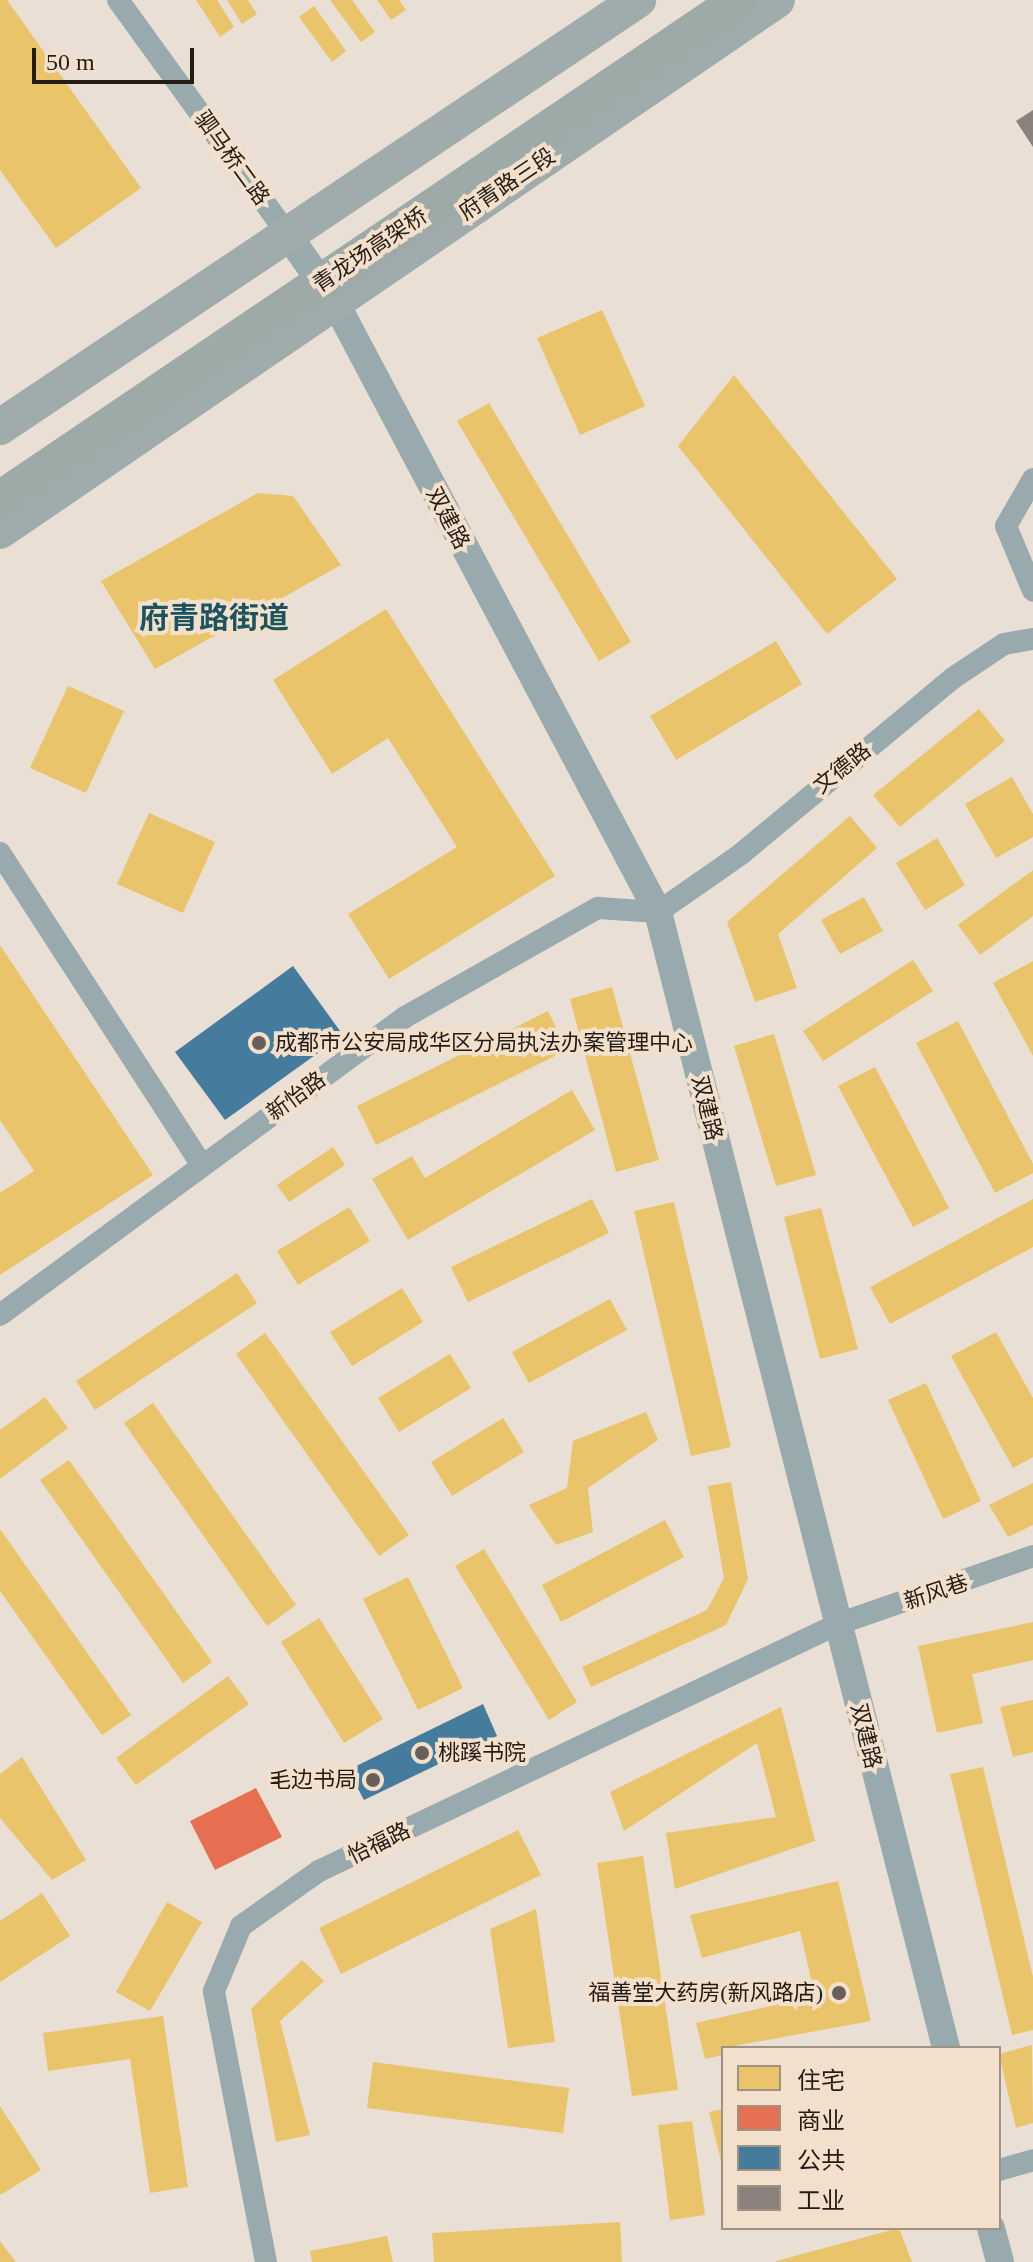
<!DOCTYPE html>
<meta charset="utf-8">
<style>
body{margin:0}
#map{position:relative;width:1033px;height:2262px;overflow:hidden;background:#eadfd4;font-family:"Times New Roman","Noto Sans SC",serif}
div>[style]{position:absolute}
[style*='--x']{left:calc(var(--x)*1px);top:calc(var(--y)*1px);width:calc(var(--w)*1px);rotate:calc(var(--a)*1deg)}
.homes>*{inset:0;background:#e9c46a}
.shops>*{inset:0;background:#e76f51}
.public>*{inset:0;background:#457b9d}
.industry>*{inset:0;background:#8a817c}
.minor>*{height:22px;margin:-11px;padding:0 11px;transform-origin:11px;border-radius:11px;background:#98aaae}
.tertiary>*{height:28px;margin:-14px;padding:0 14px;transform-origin:14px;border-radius:14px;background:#98aaae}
.primary>*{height:36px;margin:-18px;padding:0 18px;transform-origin:18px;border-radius:18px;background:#9facab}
.trunk>*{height:38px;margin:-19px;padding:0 19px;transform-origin:19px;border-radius:19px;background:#9eaaa8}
.dots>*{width:22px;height:22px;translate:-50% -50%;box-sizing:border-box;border:4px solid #f2e0cc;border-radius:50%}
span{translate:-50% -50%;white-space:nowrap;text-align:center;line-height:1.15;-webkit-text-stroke:8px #f2e0cc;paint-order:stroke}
.street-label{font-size:22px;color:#221c15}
.poi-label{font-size:22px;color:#221c15}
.left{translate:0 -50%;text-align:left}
.right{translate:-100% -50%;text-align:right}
.district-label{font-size:30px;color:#1b535f;font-weight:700}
.legend{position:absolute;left:721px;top:2046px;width:280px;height:184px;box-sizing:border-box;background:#f2e0cc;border:2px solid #9f9283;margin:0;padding:10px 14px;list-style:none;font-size:24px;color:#221c15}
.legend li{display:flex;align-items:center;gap:16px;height:40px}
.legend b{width:40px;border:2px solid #9f9283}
.scale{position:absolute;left:32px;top:48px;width:162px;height:36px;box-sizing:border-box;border:4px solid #221c15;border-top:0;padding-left:10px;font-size:24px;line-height:28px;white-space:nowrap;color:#221c15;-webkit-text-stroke:6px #f2e0cc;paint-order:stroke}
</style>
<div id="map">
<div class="homes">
<div style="clip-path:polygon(0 0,7px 0,141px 188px,56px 248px,0 170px)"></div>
<div style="clip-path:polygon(196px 0,217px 0,234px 27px,220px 37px)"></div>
<div style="clip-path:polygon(227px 0,248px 0,257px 14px,242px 24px)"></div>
<div style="clip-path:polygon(330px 0,352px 0,375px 32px,361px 42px)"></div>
<div style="clip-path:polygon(377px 0,399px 0,406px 10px,391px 20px)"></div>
<div style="clip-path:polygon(314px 6px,346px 51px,332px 62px,299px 17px)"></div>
<div style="clip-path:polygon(602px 310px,645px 406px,580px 435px,537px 338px)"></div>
<div style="clip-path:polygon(734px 375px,897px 579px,827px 634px,678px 446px)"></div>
<div style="clip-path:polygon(489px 403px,631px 642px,599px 661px,457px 421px)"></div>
<div style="clip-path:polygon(258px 493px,293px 496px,341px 565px,155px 669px,101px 581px)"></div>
<div style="clip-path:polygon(386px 609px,555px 876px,389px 979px,348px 914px,457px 847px,388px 738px,332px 774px,273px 680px)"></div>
<div style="clip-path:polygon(776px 641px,802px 684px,676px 760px,650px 716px)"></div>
<div style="clip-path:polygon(68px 686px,124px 711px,86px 793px,30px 768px)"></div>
<div style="clip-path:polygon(979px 709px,1005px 741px,900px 827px,873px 795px)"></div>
<div style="clip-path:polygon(1012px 777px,1033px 814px,1033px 837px,996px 858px,965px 804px)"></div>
<div style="clip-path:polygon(149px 813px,215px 842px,183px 913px,117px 884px)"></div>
<div style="clip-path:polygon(850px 816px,877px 848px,778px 934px,797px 988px,755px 1002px,727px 922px)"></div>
<div style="clip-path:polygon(937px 838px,965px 885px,925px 910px,896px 863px)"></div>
<div style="clip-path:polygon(1033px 870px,1033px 916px,980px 955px,958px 925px)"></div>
<div style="clip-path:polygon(864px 897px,883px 931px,840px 954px,821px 920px)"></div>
<div style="clip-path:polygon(0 945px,153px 1175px,0 1275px,0 1193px,34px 1171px,0 1120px)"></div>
<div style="clip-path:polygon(913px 960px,933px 991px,823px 1061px,803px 1031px)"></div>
<div style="clip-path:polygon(1033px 961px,1033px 1056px,993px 983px)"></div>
<div style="clip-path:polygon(612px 987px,659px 1160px,616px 1172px,570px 999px)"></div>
<div style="clip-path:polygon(548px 1011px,567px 1050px,376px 1145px,357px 1106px)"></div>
<div style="clip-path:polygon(958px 1021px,1033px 1164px,1033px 1173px,995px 1193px,916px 1043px)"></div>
<div style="clip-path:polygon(774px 1034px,816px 1175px,776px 1186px,734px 1046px)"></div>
<div style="clip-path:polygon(875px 1067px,949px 1208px,913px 1227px,838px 1086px)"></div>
<div style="clip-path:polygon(572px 1090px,595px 1130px,408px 1240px,372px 1179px,412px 1156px,425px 1178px)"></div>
<div style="clip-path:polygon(333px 1147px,345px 1165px,289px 1202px,277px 1185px)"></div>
<div style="clip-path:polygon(592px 1199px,609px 1233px,468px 1302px,451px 1267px)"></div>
<div style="clip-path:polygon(1033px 1199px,1033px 1247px,890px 1324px,870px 1287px)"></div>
<div style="clip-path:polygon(674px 1202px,731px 1447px,691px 1456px,634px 1211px)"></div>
<div style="clip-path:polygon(349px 1207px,370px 1241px,298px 1285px,277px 1251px)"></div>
<div style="clip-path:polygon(821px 1208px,858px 1349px,820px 1359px,784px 1217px)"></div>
<div style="clip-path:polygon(237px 1273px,257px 1303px,95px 1410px,76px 1381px)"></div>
<div style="clip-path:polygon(402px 1288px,423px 1322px,352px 1366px,330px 1332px)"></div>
<div style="clip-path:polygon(610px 1299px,627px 1330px,529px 1383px,512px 1352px)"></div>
<div style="clip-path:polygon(996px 1332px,1033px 1398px,1033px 1457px,1013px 1468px,951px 1356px)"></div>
<div style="clip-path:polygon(265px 1333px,409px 1535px,379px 1556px,236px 1354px)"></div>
<div style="clip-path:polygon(450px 1354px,471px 1388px,399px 1432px,378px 1398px)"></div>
<div style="clip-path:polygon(926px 1383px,981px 1501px,943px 1519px,888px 1400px)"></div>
<div style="clip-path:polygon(45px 1397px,68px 1428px,0 1479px,0 1430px)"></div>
<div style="clip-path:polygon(153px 1403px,296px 1605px,267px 1626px,124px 1423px)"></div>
<div style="clip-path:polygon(646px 1412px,658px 1440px,588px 1488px,593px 1532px,556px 1545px,529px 1505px,567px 1488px,573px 1441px)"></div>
<div style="clip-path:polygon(503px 1418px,524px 1452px,452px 1496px,431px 1462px)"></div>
<div style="clip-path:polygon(69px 1460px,212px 1662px,183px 1683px,40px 1480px)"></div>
<div style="clip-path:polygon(731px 1482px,748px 1579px,726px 1625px,591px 1687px,582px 1667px,707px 1610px,724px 1578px,708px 1486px)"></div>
<div style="clip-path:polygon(1033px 1483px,1033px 1525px,1008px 1537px,989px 1505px)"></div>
<div style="clip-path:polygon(665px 1520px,684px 1557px,561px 1622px,542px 1585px)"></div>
<div style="clip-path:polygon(0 1529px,131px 1715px,102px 1735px,0 1591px)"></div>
<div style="clip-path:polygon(484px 1549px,577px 1702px,549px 1720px,455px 1566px)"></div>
<div style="clip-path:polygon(408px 1577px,463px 1688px,418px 1710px,363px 1599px)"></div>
<div style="clip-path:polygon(319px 1618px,383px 1719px,344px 1743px,281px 1642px)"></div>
<div style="clip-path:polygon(1033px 1622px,1033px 1660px,972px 1674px,983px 1723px,937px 1733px,918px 1646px)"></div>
<div style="clip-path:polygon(228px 1676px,249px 1704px,136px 1785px,116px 1758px)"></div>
<div style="clip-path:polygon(1033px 1700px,1033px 1752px,1013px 1757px,1000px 1707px)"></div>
<div style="clip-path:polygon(781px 1707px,815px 1841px,675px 1889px,666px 1833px,776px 1817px,757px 1743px,624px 1831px,610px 1792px)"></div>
<div style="clip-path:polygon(22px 1757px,86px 1860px,52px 1880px,0 1818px,0 1774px)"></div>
<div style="clip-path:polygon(983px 1767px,1033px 1977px,1033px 2030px,1012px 2035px,950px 1774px)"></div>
<div style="clip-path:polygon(518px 1830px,541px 1875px,341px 1974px,319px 1928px)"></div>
<div style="clip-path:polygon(643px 1856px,678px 2090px,632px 2096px,597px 1863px)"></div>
<div style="clip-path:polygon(838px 1881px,871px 2021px,723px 2048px,723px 2055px,705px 2059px,696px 2023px,815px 1996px,800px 1931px,702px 1958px,690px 1915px)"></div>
<div style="clip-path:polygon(42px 1893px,70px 1936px,0 1982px,0 1921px)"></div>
<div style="clip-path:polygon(167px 1902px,202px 1922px,150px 2011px,116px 1992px)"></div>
<div style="clip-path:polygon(536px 1909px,555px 2042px,508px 2048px,490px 1929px)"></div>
<div style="clip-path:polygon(302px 1960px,324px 1981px,280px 2021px,310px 2135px,276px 2142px,251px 2009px)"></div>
<div style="clip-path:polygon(163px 2016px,188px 2187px,150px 2193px,130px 2059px,48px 2071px,43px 2033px)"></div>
<div style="clip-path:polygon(1032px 2045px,1033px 2123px,1016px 2128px,999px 2054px)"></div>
<div style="clip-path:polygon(373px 2062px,569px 2088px,563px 2133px,367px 2108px)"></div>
<div style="clip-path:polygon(0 2106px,41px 2170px,0 2195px)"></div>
<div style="clip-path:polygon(723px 2109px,723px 2165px,722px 2165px,709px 2112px)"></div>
<div style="clip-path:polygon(692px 2121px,705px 2215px,670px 2220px,658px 2125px)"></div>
<div style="clip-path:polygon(620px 2222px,622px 2262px,434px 2262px,432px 2233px)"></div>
<div style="clip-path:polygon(899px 2228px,912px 2262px,776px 2262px,776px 2261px)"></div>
<div style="clip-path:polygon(387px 2236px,393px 2262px,312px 2262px,310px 2251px)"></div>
<div style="clip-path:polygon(0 2241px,16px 2262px,0 2262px)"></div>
</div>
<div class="shops">
<div style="clip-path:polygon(256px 1788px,282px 1837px,215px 1870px,190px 1821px)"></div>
</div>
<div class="public">
<div style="clip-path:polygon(293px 966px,343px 1035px,225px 1120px,175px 1052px)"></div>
<div style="clip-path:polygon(483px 1704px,497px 1736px,364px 1800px,348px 1770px)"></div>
</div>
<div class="industry">
<div style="clip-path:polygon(1033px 110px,1033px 147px,1016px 121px)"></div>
</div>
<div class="minor">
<div style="--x:118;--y:0;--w:294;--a:54.1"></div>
<div style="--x:1033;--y:479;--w:54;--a:119.9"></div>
<div style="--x:1006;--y:526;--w:70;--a:67.4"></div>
<div style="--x:0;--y:853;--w:370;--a:57.1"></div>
<div style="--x:0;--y:1315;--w:503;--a:-36.35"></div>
<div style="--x:405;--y:1017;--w:222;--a:-29.5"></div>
<div style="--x:598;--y:908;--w:60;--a:3.8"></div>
<div style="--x:658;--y:912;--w:101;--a:-34.9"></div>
<div style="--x:741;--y:854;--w:276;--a:-39.7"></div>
<div style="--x:953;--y:678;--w:61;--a:-33.7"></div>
<div style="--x:1004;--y:644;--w:29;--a:-10"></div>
<div style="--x:999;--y:2170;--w:35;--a:-16"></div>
<div style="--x:266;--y:2262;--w:276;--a:-100.9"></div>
<div style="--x:214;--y:1991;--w:70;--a:-67.4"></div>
<div style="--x:241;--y:1926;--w:95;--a:-35.2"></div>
<div style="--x:319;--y:1871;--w:575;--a:-25.45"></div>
<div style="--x:838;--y:1624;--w:207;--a:-19.2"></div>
</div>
<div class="tertiary">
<div style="--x:290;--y:238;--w:78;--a:54.9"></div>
<div style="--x:335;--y:302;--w:690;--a:62.1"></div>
<div style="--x:658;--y:912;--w:1172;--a:75.77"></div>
<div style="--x:991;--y:2228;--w:35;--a:75"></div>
</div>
<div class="primary">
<div style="--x:0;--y:427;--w:768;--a:-33.79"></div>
<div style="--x:0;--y:531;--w:941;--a:-34.35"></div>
</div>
<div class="trunk">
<div style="--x:0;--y:500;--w:893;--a:-34.05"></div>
</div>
<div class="dots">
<div style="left:259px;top:1043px;background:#686058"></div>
<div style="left:422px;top:1753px;background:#686058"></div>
<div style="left:373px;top:1780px;background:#686058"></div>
<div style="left:839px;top:1993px;background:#686058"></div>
</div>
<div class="street-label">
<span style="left:232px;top:158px;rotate:54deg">驷马桥二路</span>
<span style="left:507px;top:184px;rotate:-34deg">府青路三段</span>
<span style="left:370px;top:250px;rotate:-34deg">青龙场高架桥</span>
<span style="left:448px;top:518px;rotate:62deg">双建路</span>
<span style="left:842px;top:768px;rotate:-39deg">文德路</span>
<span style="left:296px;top:1096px;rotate:-36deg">新怡路</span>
<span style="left:707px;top:1108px;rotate:76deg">双建路</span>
<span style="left:936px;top:1592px;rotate:-18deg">新风巷</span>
<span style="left:866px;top:1736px;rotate:76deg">双建路</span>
<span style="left:379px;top:1843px;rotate:-26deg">怡福路</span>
</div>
<div class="poi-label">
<span class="left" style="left:275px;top:1043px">成都市公安局成华区分局执法办案管理中心</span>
<span class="left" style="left:438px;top:1753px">桃蹊书院</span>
<span class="right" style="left:357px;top:1780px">毛边书局</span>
<span class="right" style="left:823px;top:1993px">福善堂大药房(新风路店)</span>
</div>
<div class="district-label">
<span style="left:214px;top:618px">府青路街道</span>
</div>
<ul class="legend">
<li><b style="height:22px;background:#e9c46a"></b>住宅</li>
<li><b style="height:22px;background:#e76f51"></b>商业</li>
<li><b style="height:22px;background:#457b9d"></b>公共</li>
<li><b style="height:22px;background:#8a817c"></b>工业</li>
</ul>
<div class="scale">50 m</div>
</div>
